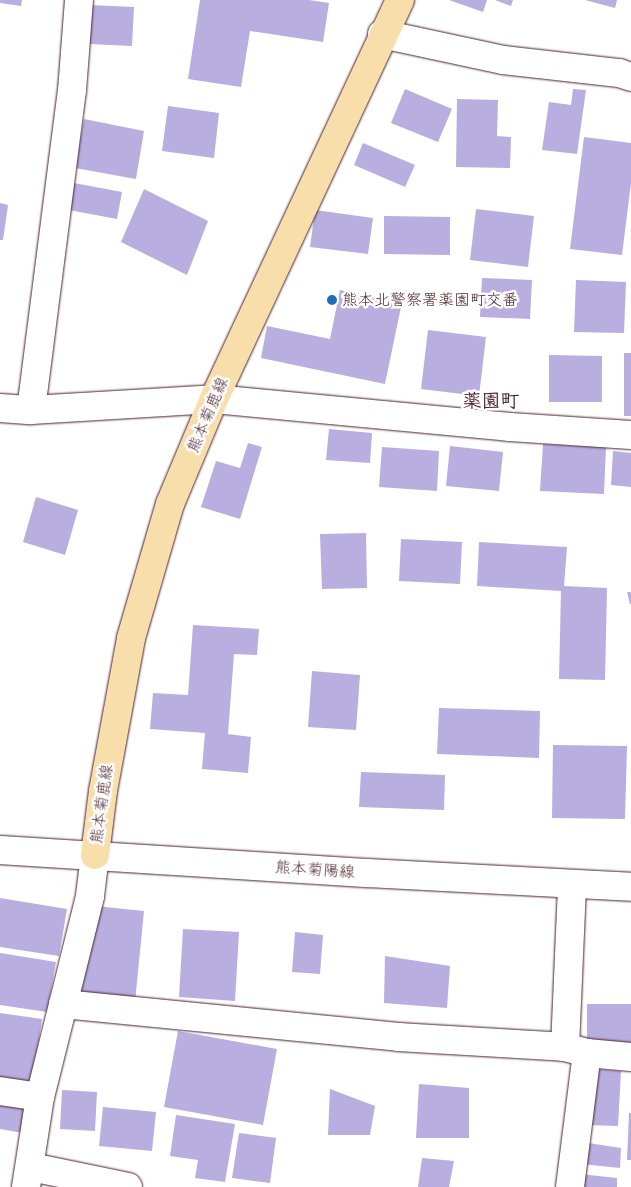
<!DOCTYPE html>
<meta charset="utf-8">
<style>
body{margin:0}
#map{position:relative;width:631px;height:1187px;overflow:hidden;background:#fff;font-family:Sriracha,"Klee One",sans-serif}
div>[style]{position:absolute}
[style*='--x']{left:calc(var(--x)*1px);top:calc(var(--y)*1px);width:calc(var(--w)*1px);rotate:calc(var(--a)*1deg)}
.building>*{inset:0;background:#b8aedf}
.roads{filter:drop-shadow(0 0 1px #4a1f2b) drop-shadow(0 0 1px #4a1f2b)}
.street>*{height:28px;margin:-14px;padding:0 14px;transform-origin:14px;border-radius:14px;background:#fff}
.secondary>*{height:28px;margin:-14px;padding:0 14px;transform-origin:14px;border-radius:14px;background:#fff}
.primary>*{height:28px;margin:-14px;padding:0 14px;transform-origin:14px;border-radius:14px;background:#f8deab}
.dots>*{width:14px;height:14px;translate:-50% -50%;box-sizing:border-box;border:2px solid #fff;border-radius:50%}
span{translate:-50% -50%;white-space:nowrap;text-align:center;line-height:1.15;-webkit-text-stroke:5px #fff;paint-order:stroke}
.poi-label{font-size:16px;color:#4a1f2b}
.left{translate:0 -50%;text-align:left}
.street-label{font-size:16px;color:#4a1f2b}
.quarter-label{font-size:19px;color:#4a1f2b;font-weight:700}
</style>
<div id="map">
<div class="building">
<div style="clip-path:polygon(0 0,22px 0,21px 6px,0 3px)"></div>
<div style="clip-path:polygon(200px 0,309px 0,329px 3px,323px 42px,250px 31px,241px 87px,188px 79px)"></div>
<div style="clip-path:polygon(449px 0,487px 0,483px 12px)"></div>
<div style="clip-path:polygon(495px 0,513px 0,511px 6px)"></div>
<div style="clip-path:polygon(585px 0,617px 0,615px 8px)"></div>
<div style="clip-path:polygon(91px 5px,134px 7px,132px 46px,89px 44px)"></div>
<div style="clip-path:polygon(405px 89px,452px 109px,438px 142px,391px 123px)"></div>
<div style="clip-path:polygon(573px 89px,586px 90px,577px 154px,542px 150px,549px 102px,571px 105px)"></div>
<div style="clip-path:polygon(457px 99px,498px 100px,497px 136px,511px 137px,510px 168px,456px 167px)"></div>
<div style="clip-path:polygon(168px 106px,219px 113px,214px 158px,162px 151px)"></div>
<div style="clip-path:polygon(84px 119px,144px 131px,136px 179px,75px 168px)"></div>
<div style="clip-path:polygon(584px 137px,631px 143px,631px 183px,622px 255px,570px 249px)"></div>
<div style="clip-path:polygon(363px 143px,415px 165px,405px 187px,354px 165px)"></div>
<div style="clip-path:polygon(74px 183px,122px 192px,117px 219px,69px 210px)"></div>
<div style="clip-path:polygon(144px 189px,208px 221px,187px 275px,121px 242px)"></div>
<div style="clip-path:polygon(0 203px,8px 205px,3px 240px,0 240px)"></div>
<div style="clip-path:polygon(476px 209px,534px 216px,528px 267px,470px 260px)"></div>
<div style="clip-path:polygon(315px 210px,373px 218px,368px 254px,310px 247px)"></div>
<div style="clip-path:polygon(384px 216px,450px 217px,450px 255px,384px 254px)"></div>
<div style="clip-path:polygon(482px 278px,532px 280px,530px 319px,480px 317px)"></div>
<div style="clip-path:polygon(576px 280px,626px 282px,624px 333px,574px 332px)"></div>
<div style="clip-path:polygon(340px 290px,402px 302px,385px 384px,261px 358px,267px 326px,330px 339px)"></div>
<div style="clip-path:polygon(428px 330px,486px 337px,479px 396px,421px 389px)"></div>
<div style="clip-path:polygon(624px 353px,631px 353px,631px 416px,624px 416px)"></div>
<div style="clip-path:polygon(549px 355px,602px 356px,602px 402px,549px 402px)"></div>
<div style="clip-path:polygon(329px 429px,372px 433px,370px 463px,326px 460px)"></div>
<div style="clip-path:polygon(248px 443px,262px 447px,240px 519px,201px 507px,216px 461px,240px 468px)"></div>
<div style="clip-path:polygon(543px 444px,606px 447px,604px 494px,540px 491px)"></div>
<div style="clip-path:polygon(450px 446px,503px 452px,499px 491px,446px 486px)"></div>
<div style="clip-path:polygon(382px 447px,439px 451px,437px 491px,379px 487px)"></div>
<div style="clip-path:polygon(613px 451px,631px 453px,631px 487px,611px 485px)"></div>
<div style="clip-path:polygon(36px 497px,78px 510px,65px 555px,23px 542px)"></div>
<div style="clip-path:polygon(366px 533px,367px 588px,322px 589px,320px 534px)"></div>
<div style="clip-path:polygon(401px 539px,462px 542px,460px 584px,399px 581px)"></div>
<div style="clip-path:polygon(479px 542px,567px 547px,564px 586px,607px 588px,605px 680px,559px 679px,561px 591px,477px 586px)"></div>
<div style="clip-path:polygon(627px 592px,631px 592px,631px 604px,630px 604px)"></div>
<div style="clip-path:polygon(193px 625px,259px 629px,257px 655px,234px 654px,228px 734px,251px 737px,248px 773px,202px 769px,205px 733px,150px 729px,153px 693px,188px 695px)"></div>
<div style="clip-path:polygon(312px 671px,360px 675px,356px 730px,308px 727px)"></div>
<div style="clip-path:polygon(439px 708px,540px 711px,539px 758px,437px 754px)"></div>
<div style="clip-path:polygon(553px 745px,627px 746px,625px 819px,552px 818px)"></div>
<div style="clip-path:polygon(361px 772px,445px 775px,444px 810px,359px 807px)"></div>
<div style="clip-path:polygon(0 898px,67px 909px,59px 956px,0 947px)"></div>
<div style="clip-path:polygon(96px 906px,144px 911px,135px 1002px,75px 995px)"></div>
<div style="clip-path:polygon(183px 929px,239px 932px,235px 1001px,179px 997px)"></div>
<div style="clip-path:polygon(295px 932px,323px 935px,320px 974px,292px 972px)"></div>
<div style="clip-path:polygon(0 953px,56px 962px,47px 1012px,0 1005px)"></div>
<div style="clip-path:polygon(385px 956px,450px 966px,447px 1008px,384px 1003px)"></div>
<div style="clip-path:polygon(587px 1004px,631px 1004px,631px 1044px,587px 1040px)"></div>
<div style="clip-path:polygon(0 1013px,42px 1019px,32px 1085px,0 1080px)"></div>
<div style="clip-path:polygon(178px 1031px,277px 1049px,263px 1125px,164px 1107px)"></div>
<div style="clip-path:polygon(585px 1068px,621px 1071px,618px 1126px,587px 1125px)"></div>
<div style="clip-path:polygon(419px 1084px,469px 1088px,469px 1138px,416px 1138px)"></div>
<div style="clip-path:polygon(330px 1089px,375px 1106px,370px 1135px,328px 1135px)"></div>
<div style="clip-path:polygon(62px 1090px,97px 1092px,95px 1131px,60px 1129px)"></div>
<div style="clip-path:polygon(0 1100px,28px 1104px,23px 1133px,0 1129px)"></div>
<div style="clip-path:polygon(103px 1107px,156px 1112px,152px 1151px,99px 1146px)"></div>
<div style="clip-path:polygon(629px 1113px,631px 1113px,631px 1160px,627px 1160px)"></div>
<div style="clip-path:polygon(176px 1115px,235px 1124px,225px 1182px,195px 1178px,198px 1160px,170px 1156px)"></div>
<div style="clip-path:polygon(239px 1133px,276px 1138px,270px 1183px,232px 1178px)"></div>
<div style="clip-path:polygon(582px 1142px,621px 1148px,620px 1168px,581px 1164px)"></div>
<div style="clip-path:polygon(422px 1158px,454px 1161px,449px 1187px,418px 1187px)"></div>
<div style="clip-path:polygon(580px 1174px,617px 1178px,617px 1187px,580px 1187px)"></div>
</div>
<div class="roads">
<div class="street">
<div style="--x:382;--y:34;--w:124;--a:12.1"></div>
<div style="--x:503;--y:60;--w:117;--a:6.4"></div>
<div style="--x:619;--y:73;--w:13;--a:18"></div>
<div style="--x:0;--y:408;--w:31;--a:4"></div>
<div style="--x:31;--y:410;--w:183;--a:-3.4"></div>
<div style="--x:214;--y:399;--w:297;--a:5.4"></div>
<div style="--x:510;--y:427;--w:121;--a:3.8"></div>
<div style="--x:31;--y:410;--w:322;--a:-82.7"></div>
<div style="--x:72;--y:91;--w:91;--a:-85.6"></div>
<div style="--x:63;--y:1004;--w:337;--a:5.6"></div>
<div style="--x:398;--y:1037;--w:167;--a:3.4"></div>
<div style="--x:565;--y:1047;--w:23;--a:15"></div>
<div style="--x:587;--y:1053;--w:44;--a:5.2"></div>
<div style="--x:565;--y:1047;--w:163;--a:-87.5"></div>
<div style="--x:0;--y:1091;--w:40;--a:8.5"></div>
<div style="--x:31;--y:1167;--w:99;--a:11.7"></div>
<div style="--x:26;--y:1187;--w:91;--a:-81.2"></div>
<div style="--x:40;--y:1097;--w:207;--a:-76"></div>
<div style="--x:90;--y:896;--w:41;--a:-83"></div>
<div style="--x:570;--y:1187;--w:135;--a:-82.8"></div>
</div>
<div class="secondary">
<div style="--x:0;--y:850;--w:368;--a:3.6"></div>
<div style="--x:367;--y:873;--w:264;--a:3"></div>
</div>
<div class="primary">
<div style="--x:95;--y:855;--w:64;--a:-82.9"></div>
<div style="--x:103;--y:791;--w:156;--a:-79.6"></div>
<div style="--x:131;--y:638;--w:140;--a:-73.8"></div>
<div style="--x:170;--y:504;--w:114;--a:-67.3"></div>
<div style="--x:214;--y:399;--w:440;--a:-65"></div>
</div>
</div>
<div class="dots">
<div style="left:332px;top:300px;background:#1f6fb2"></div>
</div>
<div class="poi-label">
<span class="left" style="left:342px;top:300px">熊本北警察署薬園町交番</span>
</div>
<div class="street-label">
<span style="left:208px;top:415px;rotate:-67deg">熊本菊鹿線</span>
<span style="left:102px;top:804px;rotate:-82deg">熊本菊鹿線</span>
<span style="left:315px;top:870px;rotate:4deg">熊本菊陽線</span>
</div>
<div class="quarter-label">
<span style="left:491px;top:401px">薬園町</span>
</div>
</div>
